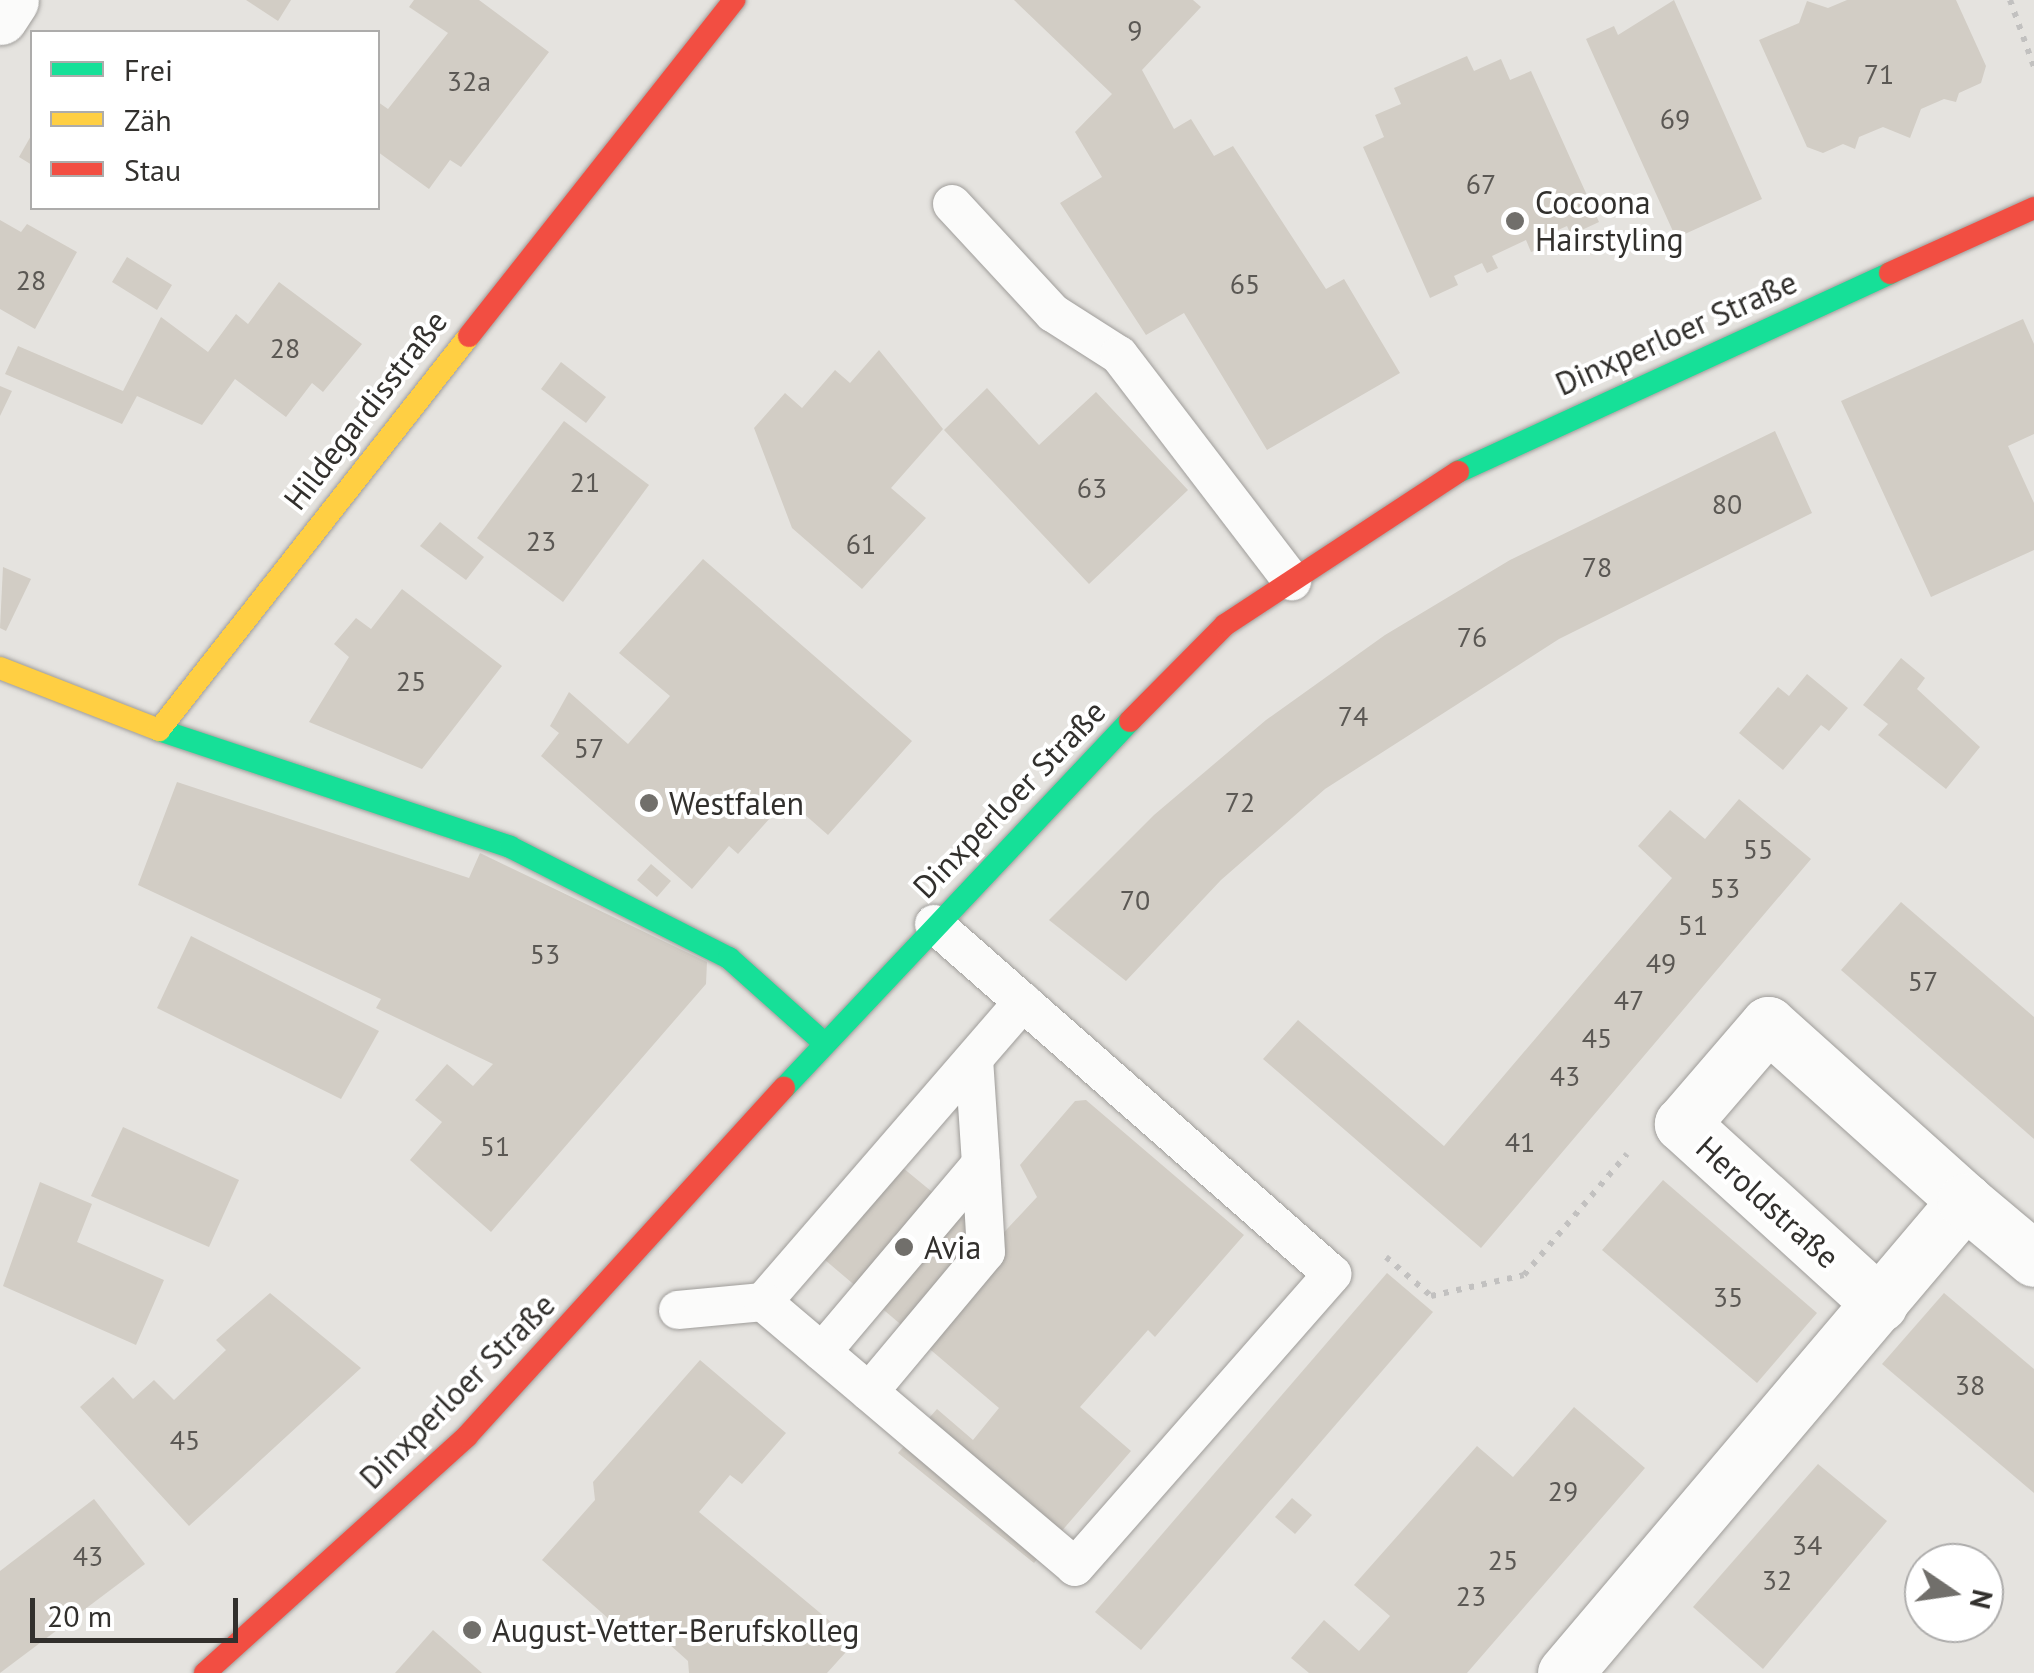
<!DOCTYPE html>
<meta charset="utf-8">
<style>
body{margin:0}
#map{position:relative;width:2034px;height:1673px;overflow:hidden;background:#e5e3df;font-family:"PT Sans",sans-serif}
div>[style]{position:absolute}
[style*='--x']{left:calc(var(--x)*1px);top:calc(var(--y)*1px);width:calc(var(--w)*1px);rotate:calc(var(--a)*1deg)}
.building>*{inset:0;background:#d2cdc5}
.path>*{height:6px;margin-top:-3px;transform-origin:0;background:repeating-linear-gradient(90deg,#c2c1c0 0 5px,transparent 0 13px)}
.roads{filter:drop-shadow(0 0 2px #9f9d9a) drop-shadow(0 0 2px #9f9d9a)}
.lane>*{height:38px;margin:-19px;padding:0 19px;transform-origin:19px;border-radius:19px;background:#fbfbfa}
.street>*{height:55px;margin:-27.5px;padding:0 27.5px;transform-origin:27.5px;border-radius:27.5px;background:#fbfbfa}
.fast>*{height:22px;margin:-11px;padding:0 11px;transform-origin:11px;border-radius:11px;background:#16e098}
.slow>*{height:22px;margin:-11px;padding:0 11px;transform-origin:11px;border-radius:11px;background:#ffcf43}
.jam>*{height:22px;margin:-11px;padding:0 11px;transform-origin:11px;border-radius:11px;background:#f24e42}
.dots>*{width:28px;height:28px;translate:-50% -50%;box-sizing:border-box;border:5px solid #fff;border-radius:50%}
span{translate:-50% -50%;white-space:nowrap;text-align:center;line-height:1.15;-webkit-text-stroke:8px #fff;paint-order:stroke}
.number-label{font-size:28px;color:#5b5854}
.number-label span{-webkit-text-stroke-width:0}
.poi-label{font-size:32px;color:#32302d}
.left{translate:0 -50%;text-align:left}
.street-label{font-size:32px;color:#32302d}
.legend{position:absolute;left:30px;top:30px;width:350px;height:180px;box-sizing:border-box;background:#fff;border:2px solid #adacab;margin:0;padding:12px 18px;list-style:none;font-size:30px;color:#32302d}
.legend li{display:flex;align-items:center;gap:20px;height:50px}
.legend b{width:50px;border:2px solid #adacab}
.north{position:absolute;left:1904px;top:1543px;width:100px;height:100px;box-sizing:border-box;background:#fff;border:2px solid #adacab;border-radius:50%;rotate:103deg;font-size:28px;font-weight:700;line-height:40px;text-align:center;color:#32302d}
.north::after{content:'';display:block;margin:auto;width:35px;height:45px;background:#716f6b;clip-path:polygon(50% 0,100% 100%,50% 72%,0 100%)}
.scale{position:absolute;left:30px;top:1598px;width:208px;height:45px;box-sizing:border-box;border:5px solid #32302d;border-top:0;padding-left:12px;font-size:30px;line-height:35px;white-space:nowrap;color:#32302d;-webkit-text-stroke:8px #fff;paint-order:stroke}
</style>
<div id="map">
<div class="building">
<div style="clip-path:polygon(246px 0,291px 0,278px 21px)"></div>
<div style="clip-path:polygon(414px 0,479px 0,549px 52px,461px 167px,450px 160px,429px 189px,378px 152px,378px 102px,388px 109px,448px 33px,409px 7px)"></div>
<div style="clip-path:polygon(1014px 0,1193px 0,1201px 7px,1142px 70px,1174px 129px,1191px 119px,1214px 156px,1233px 146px,1326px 289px,1344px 279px,1400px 373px,1267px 450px,1184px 313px,1146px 335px,1060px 203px,1102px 177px,1075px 132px,1112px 94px)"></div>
<div style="clip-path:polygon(1674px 0,1762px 199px,1676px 238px,1586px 39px,1614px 26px,1618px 35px)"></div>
<div style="clip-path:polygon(1847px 0,1956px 0,1986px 66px,1981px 83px,1959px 93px,1956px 102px,1944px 99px,1921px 109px,1910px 138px,1883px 127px,1859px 137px,1855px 149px,1843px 144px,1823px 153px,1807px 147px,1759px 40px,1799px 23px,1807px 1px,1828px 8px)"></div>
<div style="clip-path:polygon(1467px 56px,1474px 71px,1501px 59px,1510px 80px,1531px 71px,1599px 222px,1571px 235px,1567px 226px,1538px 239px,1542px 248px,1531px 252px,1526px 240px,1492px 256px,1498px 268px,1487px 273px,1482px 263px,1454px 276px,1458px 285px,1430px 298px,1363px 147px,1384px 137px,1375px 115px,1401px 104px,1394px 88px)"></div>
<div style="clip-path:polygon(32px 134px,32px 165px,19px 157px)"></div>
<div style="clip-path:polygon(0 220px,21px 232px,27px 224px,77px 252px,35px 329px,0 309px)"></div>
<div style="clip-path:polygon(127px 257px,172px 285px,157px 310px,112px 282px)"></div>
<div style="clip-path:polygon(279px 282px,362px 344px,323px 392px,312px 383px,286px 417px,235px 379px,202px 425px,137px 396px,122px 424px,5px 374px,18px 346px,123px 391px,161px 317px,208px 352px,236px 314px,248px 324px)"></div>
<div style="clip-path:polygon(2023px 319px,2034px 344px,2034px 434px,2008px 446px,2034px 503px,2034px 550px,1931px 597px,1841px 401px)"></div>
<div style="clip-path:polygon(879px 350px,943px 429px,891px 488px,926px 518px,862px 589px,792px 528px,754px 428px,785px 393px,802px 408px,835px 370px,850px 383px)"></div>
<div style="clip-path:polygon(561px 362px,606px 397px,586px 423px,541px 389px)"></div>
<div style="clip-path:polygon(0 386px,12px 391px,0 416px)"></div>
<div style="clip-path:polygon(987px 388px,1039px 445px,1096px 392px,1188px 490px,1089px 584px,944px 430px)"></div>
<div style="clip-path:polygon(564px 421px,649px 485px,563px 602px,477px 538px)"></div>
<div style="clip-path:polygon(1775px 431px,1812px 513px,1559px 639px,1325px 789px,1221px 880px,1126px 981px,1049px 920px,1154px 815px,1266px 720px,1385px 635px,1510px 560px)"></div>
<div style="clip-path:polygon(440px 522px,484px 557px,466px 580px,420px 546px)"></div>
<div style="clip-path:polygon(703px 559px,912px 741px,828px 835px,787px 799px,738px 854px,729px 846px,692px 889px,541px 756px,559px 733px,550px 726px,569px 692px,628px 744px,670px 696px,619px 653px)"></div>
<div style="clip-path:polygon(3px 567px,31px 579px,6px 631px,0 628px)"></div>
<div style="clip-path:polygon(402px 589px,502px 666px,422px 769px,309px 722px,349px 657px,334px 644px,356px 618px,371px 629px)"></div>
<div style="clip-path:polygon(1901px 658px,1925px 678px,1917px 689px,1980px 747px,1946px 789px,1878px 735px,1888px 724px,1863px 705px)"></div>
<div style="clip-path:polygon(1807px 674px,1848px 708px,1829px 731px,1821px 725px,1783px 770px,1739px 733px,1778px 687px,1789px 696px)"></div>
<div style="clip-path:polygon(177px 782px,469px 878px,480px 853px,707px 962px,706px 984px,491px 1232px,410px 1160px,442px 1122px,415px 1100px,447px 1064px,473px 1086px,493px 1064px,376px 1008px,381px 999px,138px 885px)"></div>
<div style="clip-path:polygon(1739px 799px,1811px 859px,1481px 1248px,1263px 1059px,1298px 1020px,1444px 1146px,1672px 878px,1638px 846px,1670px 810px,1705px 839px)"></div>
<div style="clip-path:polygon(651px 864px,671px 881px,657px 897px,637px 880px)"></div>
<div style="clip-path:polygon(1901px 902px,2034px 1017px,2034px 1139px,1841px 970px)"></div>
<div style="clip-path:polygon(191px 936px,379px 1031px,341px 1099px,157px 1008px)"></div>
<div style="clip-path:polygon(1086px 1100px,1244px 1235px,1155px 1337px,1148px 1330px,1080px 1407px,1131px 1451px,1034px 1563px,898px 1453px,937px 1409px,973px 1440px,999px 1408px,818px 1254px,897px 1163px,994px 1243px,1037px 1197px,1020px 1165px,1075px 1101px)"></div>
<div style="clip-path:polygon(123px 1127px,239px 1180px,209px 1247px,91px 1196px)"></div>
<div style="clip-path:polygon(1663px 1180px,1817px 1313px,1757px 1383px,1602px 1250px)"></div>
<div style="clip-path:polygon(40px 1182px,92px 1204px,77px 1242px,164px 1280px,136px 1345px,3px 1286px)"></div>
<div style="clip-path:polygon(1387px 1273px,1433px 1312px,1141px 1650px,1095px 1612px)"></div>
<div style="clip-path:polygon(270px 1293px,361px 1368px,189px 1526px,80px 1407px,113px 1377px,133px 1399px,154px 1380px,174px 1400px,226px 1350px,216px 1340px)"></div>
<div style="clip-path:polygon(1944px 1293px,2034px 1369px,2034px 1493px,1882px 1364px)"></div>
<div style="clip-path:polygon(700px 1360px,786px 1433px,742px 1484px,730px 1475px,699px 1512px,855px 1642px,827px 1673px,689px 1673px,688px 1661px,641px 1619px,627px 1635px,542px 1560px,595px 1500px,593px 1482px)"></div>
<div style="clip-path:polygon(1574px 1407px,1645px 1468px,1467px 1673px,1309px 1673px,1291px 1658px,1324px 1620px,1359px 1651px,1390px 1616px,1354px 1585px,1416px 1515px,1477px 1446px,1513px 1477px)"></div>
<div style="clip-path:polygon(1818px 1464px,1887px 1521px,1763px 1669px,1693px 1607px)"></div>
<div style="clip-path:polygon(1292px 1498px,1312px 1515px,1295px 1534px,1275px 1517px)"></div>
<div style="clip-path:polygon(94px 1499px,145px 1564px,0 1673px,0 1571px)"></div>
<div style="clip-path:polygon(433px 1630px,482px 1673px,395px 1673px)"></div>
</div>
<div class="path">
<div style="--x:2010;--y:0;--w:71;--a:70.3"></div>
<div style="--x:1386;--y:1257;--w:60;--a:40.9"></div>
<div style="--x:1431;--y:1296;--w:95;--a:-12.7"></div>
<div style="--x:1524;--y:1275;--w:159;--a:-49.6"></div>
</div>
<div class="roads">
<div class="lane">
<div style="--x:952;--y:204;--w:149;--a:47.2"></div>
<div style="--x:1053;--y:313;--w:78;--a:32.5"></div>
<div style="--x:1119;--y:355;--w:285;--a:52.6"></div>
<div style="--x:763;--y:1302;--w:397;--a:-49.1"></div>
<div style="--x:678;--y:1310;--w:85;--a:-5.4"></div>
<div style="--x:763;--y:1302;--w:409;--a:40.3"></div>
<div style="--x:1075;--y:1567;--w:390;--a:-48.7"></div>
<div style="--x:1332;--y:1274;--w:530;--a:-138.67"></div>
<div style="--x:822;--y:1352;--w:246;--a:-49.8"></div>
<div style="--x:981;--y:1164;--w:105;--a:-93.8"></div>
<div style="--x:869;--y:1392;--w:182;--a:-50.1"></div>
<div style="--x:986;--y:1252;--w:88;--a:-93.3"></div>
</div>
<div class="street">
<div style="--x:0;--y:17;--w:20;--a:-57"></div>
<div style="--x:1880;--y:1304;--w:268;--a:-137.7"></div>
<div style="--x:1682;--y:1124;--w:132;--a:-49.3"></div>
<div style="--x:1768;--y:1024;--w:265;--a:41.9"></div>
<div style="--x:1565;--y:1673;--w:619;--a:-49.72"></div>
<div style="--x:1965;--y:1201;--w:90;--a:40"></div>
</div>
<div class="fast">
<div style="--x:1458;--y:472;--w:476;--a:-24.7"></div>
<div style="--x:159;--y:730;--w:370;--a:18.4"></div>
<div style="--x:510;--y:847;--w:246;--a:26.9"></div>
<div style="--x:729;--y:958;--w:127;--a:41.8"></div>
<div style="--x:784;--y:1088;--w:504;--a:-46.69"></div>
</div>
<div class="slow">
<div style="--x:0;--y:668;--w:171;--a:21.3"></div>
<div style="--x:159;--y:730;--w:501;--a:-51.8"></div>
</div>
<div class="jam">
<div style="--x:1890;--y:273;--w:158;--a:-24.3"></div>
<div style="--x:469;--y:336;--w:428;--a:-51.7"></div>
<div style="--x:1130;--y:721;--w:135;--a:-45.3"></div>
<div style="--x:1225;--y:625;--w:279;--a:-33.3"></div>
<div style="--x:205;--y:1673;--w:353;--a:-42.1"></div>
<div style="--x:467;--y:1436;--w:471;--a:-47.7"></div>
</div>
</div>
<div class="dots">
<div style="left:1515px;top:221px;background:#716f6b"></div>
<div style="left:649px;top:803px;background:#716f6b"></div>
<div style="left:904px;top:1247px;background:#716f6b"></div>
<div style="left:472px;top:1630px;background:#716f6b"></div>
</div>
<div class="number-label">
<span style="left:1135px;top:30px">9</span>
<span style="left:1879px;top:74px">71</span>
<span style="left:469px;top:81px">32a</span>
<span style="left:1675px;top:119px">69</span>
<span style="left:1481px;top:184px">67</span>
<span style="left:31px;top:280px">28</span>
<span style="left:1245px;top:284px">65</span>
<span style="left:285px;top:348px">28</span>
<span style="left:585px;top:482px">21</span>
<span style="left:1092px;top:488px">63</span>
<span style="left:1727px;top:504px">80</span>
<span style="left:541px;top:541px">23</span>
<span style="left:861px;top:544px">61</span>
<span style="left:1597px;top:567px">78</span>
<span style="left:1472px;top:637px">76</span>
<span style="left:411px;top:681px">25</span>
<span style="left:1353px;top:716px">74</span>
<span style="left:589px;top:748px">57</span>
<span style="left:1240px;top:802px">72</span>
<span style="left:1758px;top:849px">55</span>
<span style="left:1725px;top:888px">53</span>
<span style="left:1135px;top:900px">70</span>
<span style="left:1693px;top:925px">51</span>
<span style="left:545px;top:954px">53</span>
<span style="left:1661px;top:963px">49</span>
<span style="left:1923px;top:981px">57</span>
<span style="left:1629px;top:1000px">47</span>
<span style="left:1597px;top:1038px">45</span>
<span style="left:1565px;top:1076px">43</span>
<span style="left:1520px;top:1142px">41</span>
<span style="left:495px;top:1146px">51</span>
<span style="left:1728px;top:1297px">35</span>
<span style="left:1970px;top:1385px">38</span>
<span style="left:185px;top:1440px">45</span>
<span style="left:1563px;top:1491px">29</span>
<span style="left:1807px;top:1545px">34</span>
<span style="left:88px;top:1556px">43</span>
<span style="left:1503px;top:1560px">25</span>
<span style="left:1777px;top:1580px">32</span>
<span style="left:1471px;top:1596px">23</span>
</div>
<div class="poi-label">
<span class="left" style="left:1535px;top:221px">Cocoona<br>Hairstyling</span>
<span class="left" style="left:669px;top:803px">Westfalen</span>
<span class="left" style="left:924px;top:1247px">Avia</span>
<span class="left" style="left:492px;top:1630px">August-Vetter-Berufskolleg</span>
</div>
<div class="street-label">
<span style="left:1676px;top:333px;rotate:-24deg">Dinxperloer Straße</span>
<span style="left:365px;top:410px;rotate:-52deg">Hildegardisstraße</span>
<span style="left:1009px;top:799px;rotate:-46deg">Dinxperloer Straße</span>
<span style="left:1768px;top:1202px;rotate:42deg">Heroldstraße</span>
<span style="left:457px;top:1391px;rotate:-45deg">Dinxperloer Straße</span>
</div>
<ul class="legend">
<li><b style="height:12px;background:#16e098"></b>Frei</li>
<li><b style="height:12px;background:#ffcf43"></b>Zäh</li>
<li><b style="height:12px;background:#f24e42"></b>Stau</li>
</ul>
<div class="north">N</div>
<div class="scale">20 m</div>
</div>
